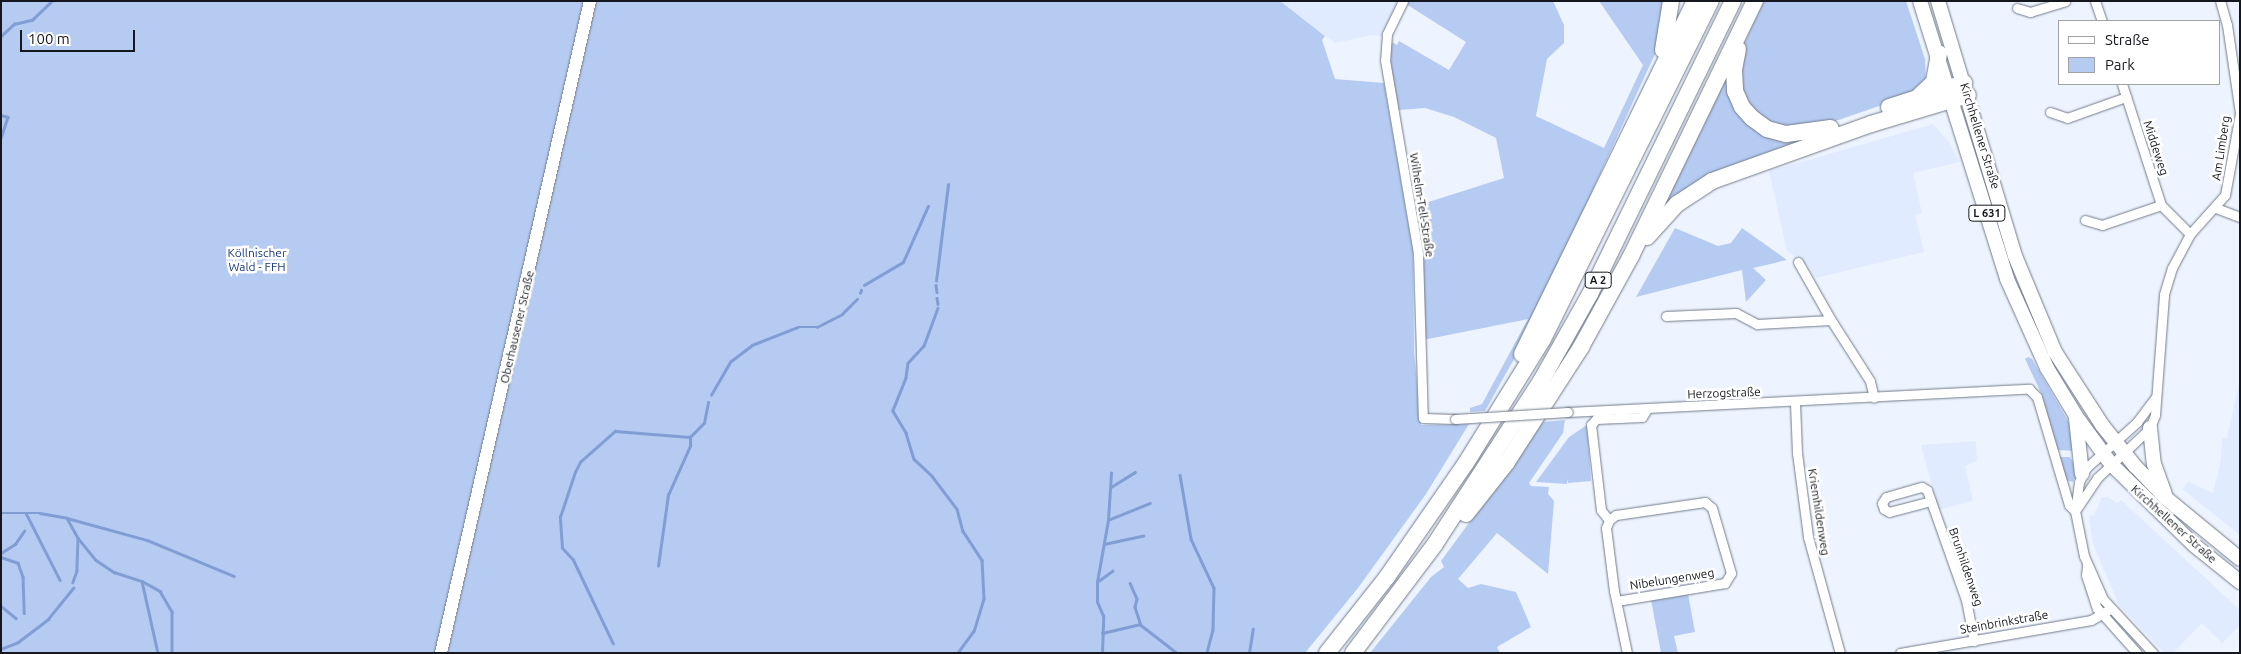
<!DOCTYPE html>
<meta charset="utf-8">
<style>
body{margin:0}
#map{position:relative;width:2241px;height:654px;overflow:hidden;background:#eef4ff;font-family:Ubuntu,sans-serif}
div>[style]{position:absolute}
[style*='--x']{left:calc(var(--x)*1px);top:calc(var(--y)*1px);width:calc(var(--w)*1px);rotate:calc(var(--a)*1deg)}
.built>*{inset:0;background:#e1ebff}
.green>*{inset:0;background:#b6cbf2}
.stream>*{height:2.5px;margin:-1.25px;padding:0 1.25px;transform-origin:1.25px;border-radius:1.25px;background:#819ed4}
.roads{filter:drop-shadow(0 0 1px #727b8a) drop-shadow(0 0 1px #727b8a)}
.minor>*{height:9px;margin:-4.5px;padding:0 4.5px;transform-origin:4.5px;border-radius:4.5px;background:#fff}
.secondary>*{height:12px;margin:-6px;padding:0 6px;transform-origin:6px;border-radius:6px;background:#fff}
.primary>*{height:14px;margin:-7px;padding:0 7px;transform-origin:7px;border-radius:7px;background:#fff}
.motorway>*{height:16px;margin:-8px;padding:0 8px;transform-origin:8px;border-radius:8px;background:#fff}
.bridges{filter:drop-shadow(0 0 1px #727b8a) drop-shadow(0 0 1px #727b8a)}
.minor-bridge>*{height:9px;margin:-4.5px;padding:0 4.5px;transform-origin:4.5px;border-radius:4.5px;background:#fff}
span{translate:-50% -50%;white-space:nowrap;text-align:center;line-height:1.15;-webkit-text-stroke:5px #fff;paint-order:stroke}
.shield-label span{padding:1px 4px;background:#fff;border:1px solid;border-radius:4px;-webkit-text-stroke-width:0}
.shield-label{font-size:11px;color:#14171d;font-weight:700}
.street-label{font-size:12px;color:#14171d}
.park-label{font-size:12px;color:#193979}
.frame{position:absolute;inset:0;border:2px solid #14171d;pointer-events:none}
.legend{position:absolute;left:2058px;top:20px;width:162px;height:65px;box-sizing:border-box;background:#fff;border:1px solid #a1a2a5;margin:0;padding:6px 9px;list-style:none;font-size:15px;color:#14171d}
.legend li{display:flex;align-items:center;gap:10px;height:25px}
.legend b{width:25px;border:1px solid #a1a2a5}
.scale{position:absolute;left:20px;top:30px;width:115px;height:22px;box-sizing:border-box;border:2px solid #14171d;border-top:0;padding-left:6px;font-size:15px;line-height:18px;white-space:nowrap;color:#14171d;-webkit-text-stroke:4px #fff;paint-order:stroke}
</style>
<div id="map">
<div class="built">
<div style="clip-path:polygon(1280px 1px,1398px 1px,1382px 36px,1372px 35px,1335px 43px)"></div>
<div style="clip-path:polygon(1933px 124px,1949px 142px,1960px 162px,1913px 173px,1922px 213px,1915px 215px,1924px 252px,1816px 278px,1807px 265px,1787px 251px,1769px 171px)"></div>
<div style="clip-path:polygon(2240px 380px,2240px 535px,2182px 489px,2189px 482px,2213px 493px,2221px 460px,2222px 438px,2227px 438px)"></div>
<div style="clip-path:polygon(1976px 441px,1977px 461px,1965px 466px,1973px 501px,1938px 510px,1921px 445px)"></div>
<div style="clip-path:polygon(2102px 497px,2108px 497px,2117px 503px,2121px 500px,2240px 610px,2240px 625px,2222px 643px,2202px 623px,2173px 653px,2164px 653px,2119px 605px,2093px 544px,2089px 516px,2094px 515px)"></div>
</div>
<div class="green">
<div style="clip-path:polygon(1px 1px,1280px 1px,1325px 36px,1322px 40px,1335px 79px,1384px 83px,1413px 251px,1414px 351px,1421px 425px,1469px 424px,1426px 494px,1358px 588px,1305px 653px,1px 653px)"></div>
<div style="clip-path:polygon(1408px 1px,1553px 1px,1564px 25px,1564px 43px,1547px 59px,1536px 116px,1604px 148px,1643px 65px,1599px 1px,1666px 1px,1656px 52px,1643px 80px,1523px 343px,1485px 411px,1470px 412px,1470px 408px,1482px 404px,1528px 319px,1423px 340px,1423px 246px,1416px 206px,1504px 178px,1496px 138px,1454px 117px,1425px 108px,1399px 110px,1389px 59px,1390px 41px,1397px 45px,1399px 41px,1449px 70px,1466px 42px,1406px 4px)"></div>
<div style="clip-path:polygon(1764px 1px,1906px 1px,1925px 59px,1926px 85px,1914px 94px,1821px 126px,1793px 131px,1758px 118px,1739px 88px,1742px 48px)"></div>
<div style="clip-path:polygon(1729px 64px,1748px 120px,1820px 134px,1733px 167px,1655px 220px)"></div>
<div style="clip-path:polygon(1675px 228px,1718px 246px,1731px 243px,1742px 228px,1787px 260px,1753px 268px,1766px 280px,1746px 302px,1742px 270px,1636px 297px)"></div>
<div style="clip-path:polygon(2028px 357px,2032px 359px,2070px 424px,2078px 451px,2057px 450px,2042px 395px,2025px 359px)"></div>
<div style="clip-path:polygon(1565px 420px,1563px 433px,1529px 483px,1531px 486px,1549px 487px,1548px 494px,1554px 501px,1548px 574px,1497px 533px,1458px 579px,1468px 588px,1481px 584px,1516px 592px,1531px 627px,1497px 647px,1500px 653px,1370px 653px,1431px 577px,1444px 567px,1441px 561px,1543px 422px)"></div>
<div style="clip-path:polygon(1587px 425px,1591px 481px,1568px 483px,1567px 479px,1567px 484px,1536px 482px,1569px 437px)"></div>
<div style="clip-path:polygon(2059px 457px,2070px 457px,2073px 462px,2077px 473px,2073px 482px,2066px 480px)"></div>
<div style="clip-path:polygon(1688px 594px,1695px 632px,1674px 636px,1678px 653px,1661px 653px,1651px 600px)"></div>
</div>
<div class="stream">
<div style="--x:1;--y:36;--w:18;--a:-43"></div>
<div style="--x:14;--y:24;--w:18;--a:-13"></div>
<div style="--x:32;--y:20;--w:28;--a:-44"></div>
<div style="--x:1;--y:115;--w:7;--a:16"></div>
<div style="--x:8;--y:117;--w:22;--a:108"></div>
<div style="--x:936;--y:281;--w:97;--a:-82.9"></div>
<div style="--x:864;--y:285;--w:45;--a:-30.5"></div>
<div style="--x:903;--y:262;--w:61;--a:-65.9"></div>
<div style="--x:936;--y:285;--w:7;--a:82"></div>
<div style="--x:860;--y:293;--w:3;--a:-72"></div>
<div style="--x:937;--y:298;--w:6;--a:81"></div>
<div style="--x:938;--y:308;--w:40;--a:110.2"></div>
<div style="--x:924;--y:346;--w:23;--a:133"></div>
<div style="--x:908;--y:363;--w:15;--a:98"></div>
<div style="--x:906;--y:378;--w:35;--a:112"></div>
<div style="--x:893;--y:411;--w:26;--a:59"></div>
<div style="--x:906;--y:433;--w:27;--a:73"></div>
<div style="--x:914;--y:459;--w:25;--a:43"></div>
<div style="--x:932;--y:476;--w:41;--a:52.9"></div>
<div style="--x:957;--y:509;--w:23;--a:75"></div>
<div style="--x:963;--y:531;--w:35;--a:57"></div>
<div style="--x:982;--y:560;--w:39;--a:87"></div>
<div style="--x:984;--y:599;--w:34;--a:107"></div>
<div style="--x:974;--y:631;--w:27;--a:126"></div>
<div style="--x:711;--y:395;--w:39;--a:-60"></div>
<div style="--x:731;--y:361;--w:26;--a:-37"></div>
<div style="--x:752;--y:345;--w:49;--a:-21.4"></div>
<div style="--x:798;--y:327;--w:19;--a:0"></div>
<div style="--x:817;--y:327;--w:28;--a:-27"></div>
<div style="--x:842;--y:314;--w:21;--a:-45"></div>
<div style="--x:1180;--y:475;--w:65;--a:80.2"></div>
<div style="--x:1191;--y:539;--w:54;--a:64.9"></div>
<div style="--x:1214;--y:588;--w:42;--a:91.4"></div>
<div style="--x:1213;--y:630;--w:24;--a:105"></div>
<div style="--x:1111;--y:487;--w:28;--a:-32"></div>
<div style="--x:1;--y:513;--w:39;--a:0"></div>
<div style="--x:40;--y:513;--w:27;--a:10"></div>
<div style="--x:67;--y:518;--w:23;--a:61"></div>
<div style="--x:78;--y:538;--w:33;--a:92"></div>
<div style="--x:77;--y:571;--w:12;--a:110"></div>
<div style="--x:26;--y:513;--w:75;--a:63.1"></div>
<div style="--x:67;--y:518;--w:83;--a:15.4"></div>
<div style="--x:147;--y:540;--w:94;--a:22.5"></div>
<div style="--x:1108;--y:520;--w:45;--a:-22"></div>
<div style="--x:78;--y:538;--w:28;--a:51"></div>
<div style="--x:96;--y:560;--w:22;--a:34"></div>
<div style="--x:114;--y:572;--w:29;--a:18"></div>
<div style="--x:142;--y:581;--w:74;--a:77.5"></div>
<div style="--x:1104;--y:544;--w:40;--a:-12"></div>
<div style="--x:1;--y:553;--w:17;--a:-33"></div>
<div style="--x:15;--y:544;--w:16;--a:-55"></div>
<div style="--x:1;--y:557;--w:18;--a:19"></div>
<div style="--x:18;--y:563;--w:15;--a:70"></div>
<div style="--x:23;--y:577;--w:36;--a:88"></div>
<div style="--x:658;--y:566;--w:72;--a:-82"></div>
<div style="--x:668;--y:495;--w:54;--a:-65.8"></div>
<div style="--x:690;--y:446;--w:9;--a:-90"></div>
<div style="--x:690;--y:437;--w:20;--a:-45"></div>
<div style="--x:704;--y:423;--w:21;--a:-79"></div>
<div style="--x:142;--y:581;--w:21;--a:29"></div>
<div style="--x:160;--y:591;--w:24;--a:60"></div>
<div style="--x:172;--y:612;--w:41;--a:90"></div>
<div style="--x:1097;--y:582;--w:19;--a:-36"></div>
<div style="--x:1130;--y:583;--w:17;--a:66"></div>
<div style="--x:1137;--y:599;--w:8;--a:104"></div>
<div style="--x:1135;--y:607;--w:19;--a:72"></div>
<div style="--x:1141;--y:625;--w:46;--a:37.9"></div>
<div style="--x:1;--y:606;--w:19;--a:39"></div>
<div style="--x:1102;--y:633;--w:37;--a:-13"></div>
<div style="--x:613;--y:644;--w:93;--a:-115.5"></div>
<div style="--x:573;--y:560;--w:16;--a:-133"></div>
<div style="--x:562;--y:548;--w:31;--a:-94"></div>
<div style="--x:560;--y:517;--w:47;--a:-71.6"></div>
<div style="--x:575;--y:472;--w:11;--a:-63"></div>
<div style="--x:580;--y:462;--w:47;--a:-41.5"></div>
<div style="--x:615;--y:431;--w:75;--a:4.6"></div>
<div style="--x:1;--y:649;--w:18;--a:-22"></div>
<div style="--x:18;--y:642;--w:38;--a:-37"></div>
<div style="--x:48;--y:619;--w:40;--a:-51"></div>
<div style="--x:1102;--y:653;--w:37;--a:-88"></div>
<div style="--x:1103;--y:616;--w:15;--a:-113"></div>
<div style="--x:1097;--y:602;--w:20;--a:-90"></div>
<div style="--x:1097;--y:582;--w:63;--a:-79.9"></div>
<div style="--x:1108;--y:520;--w:47;--a:-86.3"></div>
<div style="--x:1249;--y:653;--w:24;--a:-81"></div>
</div>
<div class="roads">
<div class="minor">
<div style="--x:1403;--y:1;--w:37;--a:116"></div>
<div style="--x:1387;--y:34;--w:26;--a:94"></div>
<div style="--x:1385;--y:60;--w:197;--a:80.3"></div>
<div style="--x:1418;--y:254;--w:164;--a:88.3"></div>
<div style="--x:1423;--y:418;--w:32;--a:2"></div>
<div style="--x:2095;--y:1;--w:21;--a:71"></div>
<div style="--x:2017;--y:8;--w:14;--a:17"></div>
<div style="--x:2030;--y:12;--w:37;--a:-17"></div>
<div style="--x:2122;--y:84;--w:127;--a:72.1"></div>
<div style="--x:2161;--y:205;--w:41;--a:45"></div>
<div style="--x:2050;--y:112;--w:18;--a:19"></div>
<div style="--x:2067;--y:118;--w:63;--a:-19.6"></div>
<div style="--x:2216;--y:208;--w:26;--a:21"></div>
<div style="--x:2085;--y:220;--w:18;--a:16"></div>
<div style="--x:2102;--y:225;--w:62;--a:-18.7"></div>
<div style="--x:1798;--y:262;--w:67;--a:60.4"></div>
<div style="--x:1666;--y:316;--w:70;--a:-2.5"></div>
<div style="--x:1736;--y:313;--w:24;--a:28"></div>
<div style="--x:1757;--y:324;--w:74;--a:-3.1"></div>
<div style="--x:1831;--y:320;--w:72;--a:57.4"></div>
<div style="--x:1870;--y:381;--w:17;--a:77"></div>
<div style="--x:1795;--y:403;--w:50;--a:87.7"></div>
<div style="--x:1797;--y:453;--w:85;--a:82.5"></div>
<div style="--x:1808;--y:537;--w:120;--a:74.6"></div>
<div style="--x:1568;--y:412;--w:462;--a:-2.9"></div>
<div style="--x:2029;--y:389;--w:11;--a:45"></div>
<div style="--x:2037;--y:397;--w:113;--a:73.5"></div>
<div style="--x:2069;--y:505;--w:8;--a:45"></div>
<div style="--x:1931;--y:501;--w:43;--a:165.3"></div>
<div style="--x:1889;--y:512;--w:6;--a:-149"></div>
<div style="--x:1884;--y:509;--w:6;--a:-108"></div>
<div style="--x:1882;--y:503;--w:7;--a:-56"></div>
<div style="--x:1886;--y:497;--w:37;--a:-16"></div>
<div style="--x:1922;--y:487;--w:6;--a:31"></div>
<div style="--x:1927;--y:490;--w:117;--a:70.5"></div>
<div style="--x:1966;--y:600;--w:42;--a:79"></div>
<div style="--x:2075;--y:511;--w:40;--a:-56"></div>
<div style="--x:2097;--y:478;--w:73;--a:-43.3"></div>
<div style="--x:2150;--y:428;--w:14;--a:-69"></div>
<div style="--x:2155;--y:415;--w:121;--a:-85.7"></div>
<div style="--x:2164;--y:294;--w:27;--a:-73"></div>
<div style="--x:2172;--y:268;--w:38;--a:-62"></div>
<div style="--x:2190;--y:234;--w:52;--a:-48.1"></div>
<div style="--x:2225;--y:195;--w:83;--a:-79.6"></div>
<div style="--x:2240;--y:113;--w:89;--a:-98.4"></div>
<div style="--x:2227;--y:25;--w:25;--a:-106"></div>
<div style="--x:1609;--y:520;--w:9;--a:-36"></div>
<div style="--x:1616;--y:515;--w:90;--a:-8.3"></div>
<div style="--x:1705;--y:502;--w:9;--a:41"></div>
<div style="--x:1712;--y:508;--w:68;--a:73.7"></div>
<div style="--x:1731;--y:573;--w:12;--a:121"></div>
<div style="--x:1725;--y:583;--w:110;--a:170.6"></div>
<div style="--x:2087;--y:566;--w:9;--a:96"></div>
<div style="--x:2086;--y:575;--w:35;--a:72"></div>
<div style="--x:2097;--y:608;--w:60;--a:48.4"></div>
<div style="--x:1627;--y:653;--w:63;--a:-101.8"></div>
<div style="--x:1614;--y:591;--w:64;--a:-97.2"></div>
<div style="--x:1606;--y:528;--w:9;--a:-69"></div>
<div style="--x:1609;--y:520;--w:13;--a:-129"></div>
<div style="--x:1601;--y:510;--w:86;--a:-96.7"></div>
<div style="--x:1591;--y:425;--w:8;--a:-50"></div>
<div style="--x:1596;--y:419;--w:46;--a:-2.5"></div>
<div style="--x:1642;--y:417;--w:9;--a:-58"></div>
<div style="--x:1900;--y:653;--w:194;--a:-9.8"></div>
<div style="--x:2091;--y:620;--w:22;--a:-30"></div>
<div style="--x:2153;--y:653;--w:74;--a:-132.8"></div>
<div style="--x:2103;--y:599;--w:47;--a:-113.8"></div>
<div style="--x:2084;--y:556;--w:46;--a:-101.3"></div>
<div style="--x:2075;--y:511;--w:29;--a:-82"></div>
<div style="--x:2079;--y:482;--w:16;--a:-63"></div>
<div style="--x:2086;--y:468;--w:69;--a:-42"></div>
<div style="--x:2137;--y:422;--w:30;--a:-53"></div>
</div>
<div class="secondary">
<div style="--x:441;--y:653;--w:669;--a:-77.13"></div>
</div>
<div class="primary">
<div style="--x:1920;--y:1;--w:291;--a:72.6"></div>
<div style="--x:2007;--y:279;--w:98;--a:65.8"></div>
<div style="--x:2047;--y:368;--w:56;--a:58.9"></div>
<div style="--x:2076;--y:416;--w:59;--a:53.9"></div>
<div style="--x:2111;--y:464;--w:116;--a:44.3"></div>
<div style="--x:2194;--y:545;--w:59;--a:38.8"></div>
<div style="--x:1938;--y:1;--w:266;--a:73.2"></div>
<div style="--x:2015;--y:256;--w:104;--a:67.4"></div>
<div style="--x:2055;--y:352;--w:87;--a:57.2"></div>
<div style="--x:2102;--y:425;--w:53;--a:51.2"></div>
<div style="--x:2135;--y:466;--w:46;--a:45.9"></div>
<div style="--x:2167;--y:499;--w:94;--a:39.4"></div>
<div style="--x:2076;--y:419;--w:55;--a:83.8"></div>
<div style="--x:2150;--y:428;--w:36;--a:84"></div>
<div style="--x:2154;--y:464;--w:32;--a:70"></div>
</div>
<div class="motorway">
<div style="--x:1738;--y:49;--w:21;--a:101"></div>
<div style="--x:1734;--y:70;--w:21;--a:87"></div>
<div style="--x:1735;--y:91;--w:17;--a:66"></div>
<div style="--x:1742;--y:107;--w:15;--a:48"></div>
<div style="--x:1752;--y:118;--w:19;--a:36"></div>
<div style="--x:1767;--y:129;--w:20;--a:15"></div>
<div style="--x:1786;--y:134;--w:45;--a:-7.6"></div>
<div style="--x:1663;--y:50;--w:50;--a:-80.7"></div>
<div style="--x:1919;--y:96;--w:21;--a:-43"></div>
<div style="--x:1934;--y:82;--w:29;--a:-80"></div>
<div style="--x:1889;--y:107;--w:79;--a:-17.7"></div>
<div style="--x:1647;--y:237;--w:45;--a:-47.7"></div>
<div style="--x:1677;--y:204;--w:42;--a:-33.3"></div>
<div style="--x:1712;--y:181;--w:169;--a:-19.7"></div>
<div style="--x:1871;--y:124;--w:101;--a:-16.6"></div>
<div style="--x:1522;--y:354;--w:393;--a:-63.9"></div>
<div style="--x:1466;--y:514;--w:66;--a:-51.7"></div>
<div style="--x:1507;--y:462;--w:137;--a:-57.2"></div>
<div style="--x:1581;--y:347;--w:104;--a:-61.2"></div>
<div style="--x:1631;--y:256;--w:284;--a:-64.1"></div>
<div style="--x:1327;--y:653;--w:97;--a:-51.7"></div>
<div style="--x:1387;--y:577;--w:139;--a:-55.3"></div>
<div style="--x:1466;--y:463;--w:146;--a:-58.2"></div>
<div style="--x:1543;--y:339;--w:377;--a:-63.6"></div>
<div style="--x:1353;--y:653;--w:136;--a:-53"></div>
<div style="--x:1435;--y:544;--w:194;--a:-57"></div>
<div style="--x:1541;--y:381;--w:100;--a:-60.6"></div>
<div style="--x:1590;--y:294;--w:326;--a:-64"></div>
</div>
</div>
<div class="bridges">
<div class="minor-bridge">
<div style="--x:1455;--y:419;--w:113;--a:-3.5"></div>
</div>
</div>
<div class="shield-label">
<span style="left:1987px;top:213px">L 631</span>
<span style="left:1598px;top:280px">A 2</span>
</div>
<div class="street-label">
<span style="left:1980px;top:136px;rotate:73deg">Kirchhellener Straße</span>
<span style="left:2156px;top:148px;rotate:72deg">Middeweg</span>
<span style="left:2221px;top:148px;rotate:-81deg">Am Limberg</span>
<span style="left:1422px;top:205px;rotate:81deg">Wilhelm-Tell-Straße</span>
<span style="left:517px;top:327px;rotate:-77deg">Oberhausener Straße</span>
<span style="left:1724px;top:393px;rotate:-2deg">Herzogstraße</span>
<span style="left:1819px;top:512px;rotate:81deg">Kriemhildenweg</span>
<span style="left:2174px;top:524px;rotate:42deg">Kirchhellener Straße</span>
<span style="left:1966px;top:567px;rotate:71deg">Brunhildenweg</span>
<span style="left:1672px;top:579px;rotate:-9deg">Nibelungenweg</span>
<span style="left:2004px;top:622px;rotate:-10deg">Steinbrinkstraße</span>
</div>
<div class="park-label">
<span style="left:257px;top:260px">Köllnischer<br>Wald - FFH</span>
</div>
<div class="frame"></div>
<ul class="legend">
<li><b style="height:6px;background:#fff"></b>Straße</li>
<li><b style="height:14px;background:#b6cbf2"></b>Park</li>
</ul>
<div class="scale">100 m</div>
</div>
